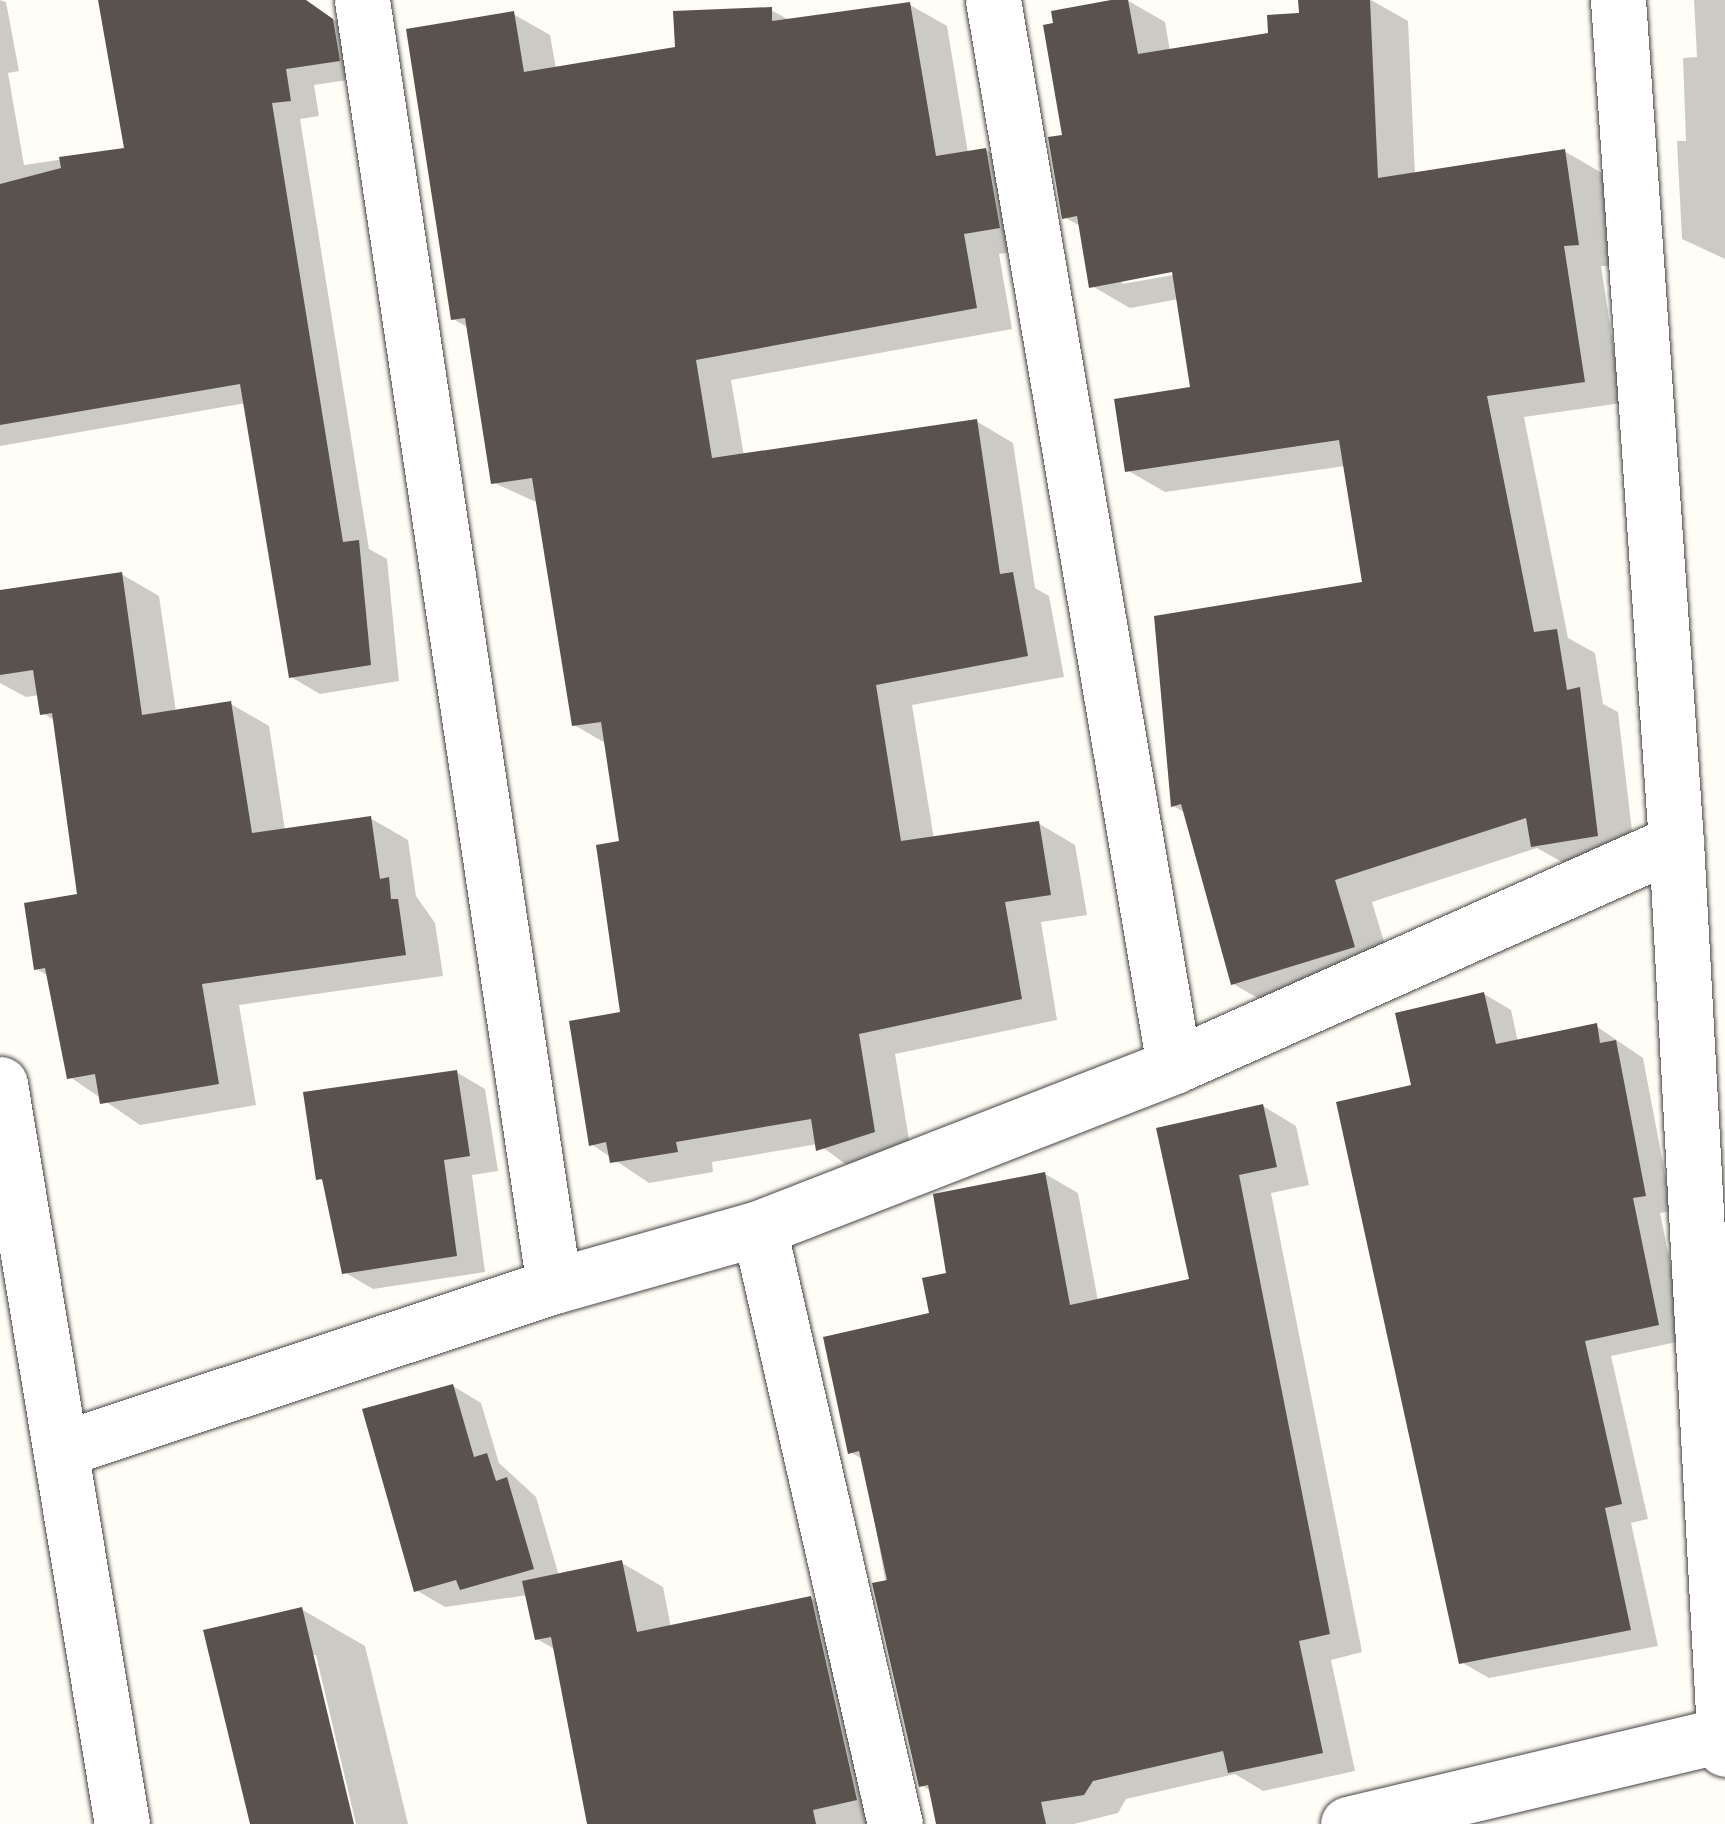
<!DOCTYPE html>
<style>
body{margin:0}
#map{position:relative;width:1725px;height:1824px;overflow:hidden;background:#fffdf5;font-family:"Crimson Pro",serif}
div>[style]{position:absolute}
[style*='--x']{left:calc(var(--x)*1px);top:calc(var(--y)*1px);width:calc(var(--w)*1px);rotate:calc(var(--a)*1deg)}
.shadow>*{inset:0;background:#0003}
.building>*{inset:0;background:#5a524d}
.roads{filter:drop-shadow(0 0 2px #444) drop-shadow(0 0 2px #444)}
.minor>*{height:55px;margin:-27.5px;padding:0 27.5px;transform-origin:27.5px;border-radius:27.5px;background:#fff}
span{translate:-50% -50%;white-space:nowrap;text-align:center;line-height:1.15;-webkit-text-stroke:10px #fff;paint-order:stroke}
</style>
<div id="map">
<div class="shadow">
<div style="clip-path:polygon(0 0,6px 2px,19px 71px,8px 73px,24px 165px,127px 150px,105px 0,304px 0,362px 38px,367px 77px,314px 85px,319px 116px,300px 119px,369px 549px,387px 559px,399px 681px,320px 694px,291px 677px,246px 403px,0 446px)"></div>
<div style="clip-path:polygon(evenodd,1127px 0,1165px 22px,1170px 51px,1271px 35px,1301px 16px,1371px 0,1408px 21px,1415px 175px,1564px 151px,1602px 173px,1616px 266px,1601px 266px,1622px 403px,1524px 417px,1568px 638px,1595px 653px,1603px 704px,1618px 712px,1635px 857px,1571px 867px,1537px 848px,1372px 902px,1392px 968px,1272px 1006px,1233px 984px,1186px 813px,1173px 806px,1365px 583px,1345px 466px,1165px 492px,1127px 470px,1193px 390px,1179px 299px,1130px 308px,1092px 286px,1082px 227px,1064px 217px,1065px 137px,1127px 0,1184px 268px,1185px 273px,1122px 284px,1122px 279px,1184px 268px)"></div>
<div style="clip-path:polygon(1694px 0,1725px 0,1725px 259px,1682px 239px,1677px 141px,1686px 141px,1683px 58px,1697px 57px)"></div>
<div style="clip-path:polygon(910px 5px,947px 26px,968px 153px,986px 150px,1023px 172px,1036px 248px,999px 254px,1012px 329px,731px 380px,744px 456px,976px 421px,1013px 443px,1035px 588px,1049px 596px,1064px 677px,912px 705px,934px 839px,1038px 823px,1075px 845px,1087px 915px,1041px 922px,1057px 1020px,895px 1054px,911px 1152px,855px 1171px,818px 1144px,712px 1162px,713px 1172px,649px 1183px,591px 1144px,623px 1014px,622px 843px,607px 744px,574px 725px,538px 503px,494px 483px,469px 328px,453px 319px,513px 14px,550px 35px,556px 69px,677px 50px,771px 10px,791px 21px)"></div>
<div style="clip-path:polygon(121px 574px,159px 596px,176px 712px,231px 704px,269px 726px,285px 830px,370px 818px,408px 840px,416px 896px,435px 923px,443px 976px,239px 1005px,256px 1105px,140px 1125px,70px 1077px,49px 976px,36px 969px,79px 896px,56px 721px,42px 713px,40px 695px,26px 697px,0 683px,0 593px)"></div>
<div style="clip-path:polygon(1484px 994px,1511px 1010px,1518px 1042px,1596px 1026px,1643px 1058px,1672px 1211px,1660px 1213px,1686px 1340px,1611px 1356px,1648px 1519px,1631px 1523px,1658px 1646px,1489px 1678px,1461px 1662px,1414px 1087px)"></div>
<div style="clip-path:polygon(456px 1072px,485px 1089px,498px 1171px,472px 1175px,485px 1272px,373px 1289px,344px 1272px,325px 1182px,319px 1178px)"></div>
<div style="clip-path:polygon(1263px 1106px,1296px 1126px,1309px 1185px,1271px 1193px,1362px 1652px,1331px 1660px,1355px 1771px,1263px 1791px,1235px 1774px,1126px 1799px,1118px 1813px,1074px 1824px,938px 1824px,931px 1791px,921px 1785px,864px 1460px,850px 1452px,932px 1315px,948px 1275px,1045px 1174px,1078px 1193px,1098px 1301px,1192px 1281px)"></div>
<div style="clip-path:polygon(453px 1386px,481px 1403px,499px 1463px,536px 1497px,559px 1576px,622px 1563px,663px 1587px,671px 1628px,810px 1598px,851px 1622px,890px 1824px,590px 1824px,556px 1650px,537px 1639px,528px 1595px,445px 1607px,416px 1590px)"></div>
<div style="clip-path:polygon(301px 1609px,365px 1646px,408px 1824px,356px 1824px,316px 1655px,311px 1655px,351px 1824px,253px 1824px)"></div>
</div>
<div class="building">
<div style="clip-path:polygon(98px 0,306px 0,333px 19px,340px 61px,286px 69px,291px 101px,272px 103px,343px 542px,359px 540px,371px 665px,289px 678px,240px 384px,0 425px,0 184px,61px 168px,59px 157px,124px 148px)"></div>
<div style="clip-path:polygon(1111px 0,1128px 0,1138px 54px,1268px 33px,1267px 15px,1299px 13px,1298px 0,1370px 0,1378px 178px,1565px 149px,1579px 245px,1564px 246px,1585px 382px,1487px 396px,1534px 632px,1557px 629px,1567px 690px,1580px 687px,1598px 836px,1531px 847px,1526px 818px,1335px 880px,1355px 947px,1231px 985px,1181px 804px,1171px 807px,1154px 616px,1362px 582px,1339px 440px,1125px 472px,1114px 399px,1190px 387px,1172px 272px,1089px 288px,1077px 216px,1062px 219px,1048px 137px,1062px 135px,1043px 25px,1053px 23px,1051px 11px)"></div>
<div style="clip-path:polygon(910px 2px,936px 156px,986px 148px,1000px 228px,964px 234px,977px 308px,696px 360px,712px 458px,977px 419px,1000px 574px,1013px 572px,1028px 656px,876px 685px,901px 841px,1039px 821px,1051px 895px,1005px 902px,1022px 999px,859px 1034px,875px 1132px,816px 1151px,811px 1119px,676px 1142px,678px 1152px,610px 1163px,606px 1142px,589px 1146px,569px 1021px,620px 1012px,596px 845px,619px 841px,601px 722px,572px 726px,532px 478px,491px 484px,465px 318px,451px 320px,406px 29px,514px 11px,524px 72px,675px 47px,673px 11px,772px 7px,772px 21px)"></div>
<div style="clip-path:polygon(122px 572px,142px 715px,231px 701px,252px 833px,371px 816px,380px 879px,389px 877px,391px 899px,398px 899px,406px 955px,202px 984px,219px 1084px,100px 1104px,95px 1074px,67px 1079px,45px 968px,34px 970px,24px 903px,77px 894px,52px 713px,40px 715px,33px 670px,0 675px,0 590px)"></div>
<div style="clip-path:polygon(1484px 992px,1496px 1044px,1597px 1023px,1600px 1043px,1616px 1040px,1646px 1196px,1633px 1198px,1659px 1325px,1585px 1341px,1622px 1504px,1605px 1508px,1631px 1630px,1459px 1664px,1336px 1102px,1411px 1085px,1395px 1013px)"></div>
<div style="clip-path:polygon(457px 1070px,470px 1156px,444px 1160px,457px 1256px,342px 1274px,322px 1179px,316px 1180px,303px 1092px)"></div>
<div style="clip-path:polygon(1263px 1104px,1277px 1167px,1239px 1175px,1330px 1634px,1299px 1641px,1323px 1753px,1228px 1773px,1223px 1751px,1093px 1781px,1084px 1795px,1041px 1802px,1046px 1824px,936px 1824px,928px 1785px,919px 1787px,872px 1583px,887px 1580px,859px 1451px,848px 1454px,823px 1337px,929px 1313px,922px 1278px,946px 1273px,933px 1194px,1045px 1172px,1070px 1305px,1189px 1279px,1156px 1128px)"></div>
<div style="clip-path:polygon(453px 1384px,474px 1457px,487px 1453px,496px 1481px,507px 1477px,534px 1569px,460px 1590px,456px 1580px,414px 1592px,362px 1409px)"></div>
<div style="clip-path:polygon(622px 1560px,637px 1632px,811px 1596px,857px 1800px,813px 1810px,816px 1824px,587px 1824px,551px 1637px,535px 1640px,522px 1581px)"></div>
<div style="clip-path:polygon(302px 1607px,354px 1824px,250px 1824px,203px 1630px)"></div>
</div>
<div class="roads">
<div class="minor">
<div style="--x:362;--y:0;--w:1300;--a:81.51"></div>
<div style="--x:993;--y:0;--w:1081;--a:80.36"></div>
<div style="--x:1618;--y:0;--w:844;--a:86.06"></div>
<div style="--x:1676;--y:842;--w:908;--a:86.91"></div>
<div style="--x:0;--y:1084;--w:750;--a:80.64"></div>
<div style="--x:759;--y:1228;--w:611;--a:77.15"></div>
<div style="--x:62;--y:1449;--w:518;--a:-18.33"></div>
<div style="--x:554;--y:1286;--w:213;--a:-15.8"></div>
<div style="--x:759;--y:1228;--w:445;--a:-21.3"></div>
<div style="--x:1174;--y:1066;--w:550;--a:-24.05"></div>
<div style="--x:1348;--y:1824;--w:388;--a:-13.4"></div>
</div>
</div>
</div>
